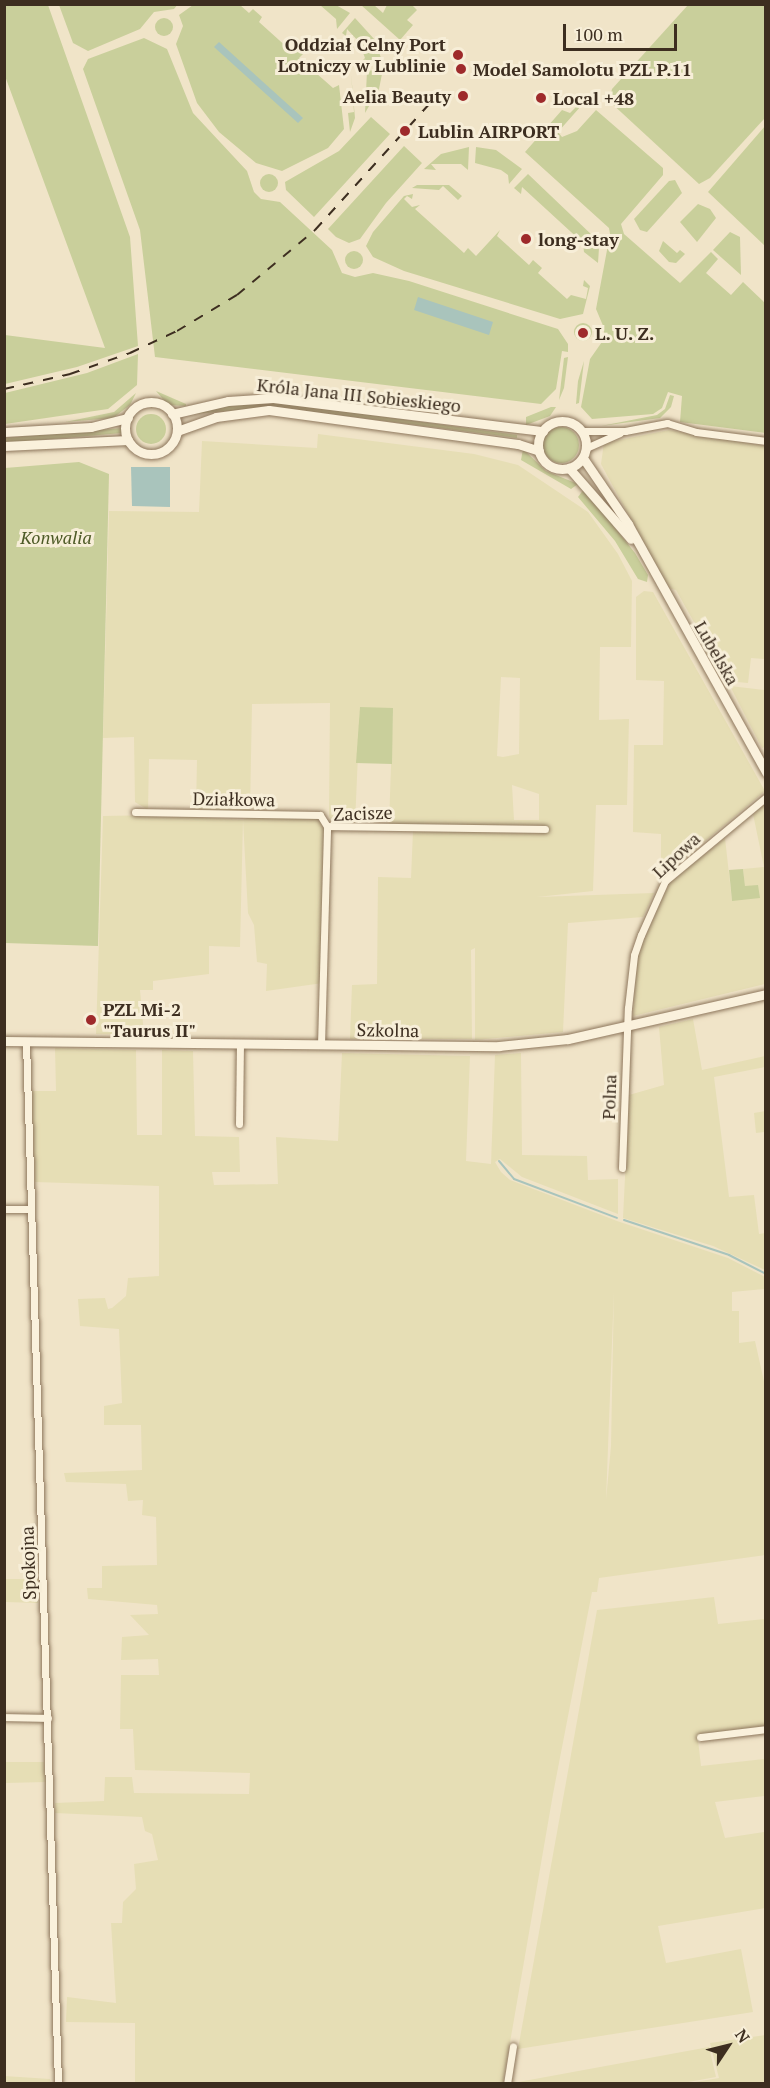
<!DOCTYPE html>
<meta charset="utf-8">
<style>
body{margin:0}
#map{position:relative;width:770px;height:2088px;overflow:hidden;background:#f0e4c8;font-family:"PT Serif",serif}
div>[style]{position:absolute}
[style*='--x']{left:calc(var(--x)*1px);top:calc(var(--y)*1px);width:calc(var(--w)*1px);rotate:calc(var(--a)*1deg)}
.farmland>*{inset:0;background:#e6deb5}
.green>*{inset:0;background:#c9cf9b}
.round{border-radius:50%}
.water>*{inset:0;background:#a9c4bc}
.stream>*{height:2px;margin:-1px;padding:0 1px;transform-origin:1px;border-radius:1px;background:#a9c4bc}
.roads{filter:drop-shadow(0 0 2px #8d765c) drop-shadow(0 0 2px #8d765c)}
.street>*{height:7px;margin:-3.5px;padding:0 3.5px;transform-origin:3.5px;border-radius:3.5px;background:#faf1dc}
.secondary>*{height:9px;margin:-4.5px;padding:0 4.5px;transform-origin:4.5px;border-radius:4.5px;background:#faf1dc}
.secondary>.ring{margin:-4.5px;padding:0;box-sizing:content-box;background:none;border:9px solid #faf1dc;border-radius:50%}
.rail>*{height:2px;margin-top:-1px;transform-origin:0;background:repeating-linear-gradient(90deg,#3d2e20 0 10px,transparent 0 20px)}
.dots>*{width:16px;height:16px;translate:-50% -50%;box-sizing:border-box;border:3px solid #f7eed8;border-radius:50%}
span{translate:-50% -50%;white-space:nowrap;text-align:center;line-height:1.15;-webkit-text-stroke:6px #f7eed8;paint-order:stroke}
.poi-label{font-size:18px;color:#3d2e20;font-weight:700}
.right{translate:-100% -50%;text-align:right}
.left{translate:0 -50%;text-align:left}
.street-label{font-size:18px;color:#3d2e20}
.park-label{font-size:18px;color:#4d5a26;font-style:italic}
.frame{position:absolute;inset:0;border:6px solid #3d2e20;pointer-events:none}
.north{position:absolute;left:698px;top:2016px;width:60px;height:60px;-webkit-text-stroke:4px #f7eed8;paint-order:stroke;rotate:55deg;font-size:16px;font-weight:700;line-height:24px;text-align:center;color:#3d2e20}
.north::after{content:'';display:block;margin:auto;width:21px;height:27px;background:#3d2e20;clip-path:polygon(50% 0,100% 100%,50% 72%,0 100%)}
.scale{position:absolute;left:563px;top:24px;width:114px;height:27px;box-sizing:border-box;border:3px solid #3d2e20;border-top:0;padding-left:8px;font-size:18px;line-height:21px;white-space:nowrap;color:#3d2e20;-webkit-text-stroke:4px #f7eed8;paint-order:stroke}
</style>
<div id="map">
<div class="farmland">
<div style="clip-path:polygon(669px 430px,765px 446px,765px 659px,751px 658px,748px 683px,727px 681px,676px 590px,668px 588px,601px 464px,604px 443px)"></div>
<div style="clip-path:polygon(evenodd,318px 434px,474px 454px,518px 465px,588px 512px,618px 554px,632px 581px,631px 647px,600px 647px,599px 720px,629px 719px,627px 805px,596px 805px,593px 891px,537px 897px,654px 893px,643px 917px,568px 923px,563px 1032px,475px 1040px,475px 948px,471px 950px,472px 1039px,350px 1039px,352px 985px,377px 984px,378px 877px,411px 878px,413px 831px,483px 831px,389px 824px,393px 708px,360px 708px,355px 824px,333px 822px,329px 816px,330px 703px,252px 704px,250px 812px,196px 809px,197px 760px,149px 759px,148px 810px,135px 802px,134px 737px,103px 738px,109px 511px,199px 512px,202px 441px,317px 448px,318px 434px,501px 677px,520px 678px,519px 754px,503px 757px,497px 756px,501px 677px,318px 434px,512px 785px,539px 794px,539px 820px,514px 820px,512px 785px)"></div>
<div style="clip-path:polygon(644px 591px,653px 592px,765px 791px,661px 878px,661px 834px,633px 832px,634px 745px,663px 745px,664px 681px,636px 680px,636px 597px)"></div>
<div style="clip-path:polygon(730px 686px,765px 690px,765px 747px,762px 748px)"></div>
<div style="clip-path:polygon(765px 804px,765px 984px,633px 1016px,637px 956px,669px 883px,725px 838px,732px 901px,745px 887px,743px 869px,764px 867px,753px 814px)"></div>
<div style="clip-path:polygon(157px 815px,243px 820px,251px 816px,320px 815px,327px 826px,323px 983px,266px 991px,267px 964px,257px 962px,254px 925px,248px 913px,243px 820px,240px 947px,209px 946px,209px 974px,153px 981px,153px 990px,140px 990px,144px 1035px,96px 1034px,103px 816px)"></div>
<div style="clip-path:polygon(693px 1019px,702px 1070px,765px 1056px,765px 1067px,714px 1077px,729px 1197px,754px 1195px,759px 1234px,765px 1233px,765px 1270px,713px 1246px,623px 1218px,629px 1095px,664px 1085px,659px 1027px)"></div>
<div style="clip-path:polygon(evenodd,55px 1048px,136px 1050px,137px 1135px,162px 1135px,162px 1050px,193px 1051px,195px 1136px,239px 1137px,240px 1172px,212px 1172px,214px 1185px,278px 1184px,276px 1137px,338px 1141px,342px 1053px,470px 1056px,466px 1161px,491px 1164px,495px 1055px,521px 1053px,522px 1155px,587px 1156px,588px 1180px,618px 1179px,618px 1214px,522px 1177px,500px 1159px,495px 1162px,501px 1172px,510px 1180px,617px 1221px,728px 1258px,765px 1277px,765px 1289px,732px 1292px,732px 1311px,739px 1311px,739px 1343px,755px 1341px,765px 1386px,765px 1555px,599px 1578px,597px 1592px,592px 1592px,553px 1794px,503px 2083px,135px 2083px,135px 2023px,66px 2022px,67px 1997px,116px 2003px,111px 1923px,122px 1923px,123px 1902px,136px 1889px,134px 1864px,158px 1860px,152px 1834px,145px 1831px,142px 1817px,55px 1813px,55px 1803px,104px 1801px,105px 1777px,132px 1777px,134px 1793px,249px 1794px,250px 1773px,135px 1770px,133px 1729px,120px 1729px,121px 1675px,159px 1675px,158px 1659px,121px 1660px,122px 1637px,149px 1635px,130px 1615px,158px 1614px,157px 1605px,88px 1599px,87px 1588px,102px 1588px,102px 1566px,157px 1565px,156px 1517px,142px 1515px,143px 1500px,128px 1501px,126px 1484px,66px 1482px,64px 1473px,142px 1470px,141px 1425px,104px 1425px,104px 1406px,122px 1403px,119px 1329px,80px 1326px,78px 1299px,105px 1298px,108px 1309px,112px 1308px,126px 1296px,128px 1278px,159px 1276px,159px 1186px,35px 1182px,31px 1091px,56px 1091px,55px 1048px,614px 1289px,611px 1446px,606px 1500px,614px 1290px,614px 1289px)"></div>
<div style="clip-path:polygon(765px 1111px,765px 1132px,756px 1133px,754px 1113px)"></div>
<div style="clip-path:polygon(5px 1579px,38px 1579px,38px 1603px,5px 1602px)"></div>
<div style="clip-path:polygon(714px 1597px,718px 1624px,765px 1619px,765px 1730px,698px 1740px,701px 1766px,765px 1759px,765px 1796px,715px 1802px,725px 1838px,764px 1832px,765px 1908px,658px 1926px,666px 1963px,741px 1949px,753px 2012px,518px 2049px,597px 1610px)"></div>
<div style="clip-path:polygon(4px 1762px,44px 1762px,46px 1782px,5px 1783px)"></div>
<div style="clip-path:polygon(765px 2035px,765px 2083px,689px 2083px,719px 2078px,710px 2043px)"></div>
<div style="clip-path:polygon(709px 2047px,716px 2077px,683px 2083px,513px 2083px)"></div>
<div style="clip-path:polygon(4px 2076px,50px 2079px,51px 2083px,5px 2083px)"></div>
</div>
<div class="green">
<div style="clip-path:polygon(5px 4px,48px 5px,130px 237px,138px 346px,77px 367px,5px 384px,5px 335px,105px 348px,5px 76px)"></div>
<div style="clip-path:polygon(178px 4px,174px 9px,154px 12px,140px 29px,88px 51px,73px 43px,59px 5px)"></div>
<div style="clip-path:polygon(193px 5px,240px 5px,249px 13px,253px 9px,262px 17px,259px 22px,289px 49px,294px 45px,303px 54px,299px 58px,333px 88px,339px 85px,344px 129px,328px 148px,282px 171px,256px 163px,219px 132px,197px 103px,176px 44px,183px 26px,179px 15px)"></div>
<div style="clip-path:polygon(320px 5px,336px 5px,350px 13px,337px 29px,336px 19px)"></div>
<div style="clip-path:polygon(361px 5px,374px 5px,383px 13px,387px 5px,412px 5px,417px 10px,407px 20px,413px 25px,400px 40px)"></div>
<div style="clip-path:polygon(688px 5px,765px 5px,765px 118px,710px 178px,699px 184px,609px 101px,612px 89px)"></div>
<div style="clip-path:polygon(355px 18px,375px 40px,382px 61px,359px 64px,365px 58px,359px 42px,347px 29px,346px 36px,342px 33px)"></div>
<div class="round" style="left:155px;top:18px;width:18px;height:18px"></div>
<div style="clip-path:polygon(144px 38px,167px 49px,193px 113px,247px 171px,254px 192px,261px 199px,280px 202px,332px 250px,342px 273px,355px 277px,373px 273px,409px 281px,558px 329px,568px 344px,568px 352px,562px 351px,556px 389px,541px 404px,155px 357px,140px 230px,83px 69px,88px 59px)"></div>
<div style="clip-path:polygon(383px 69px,379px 89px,365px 113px,367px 71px)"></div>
<div style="clip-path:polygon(351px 73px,355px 118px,350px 132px,348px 113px,354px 112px)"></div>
<div style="clip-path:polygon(579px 104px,581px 106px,558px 132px,562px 137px,577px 131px,596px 110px,663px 168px,663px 175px,621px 224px,624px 234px,680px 283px,711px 252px,718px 259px,706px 273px,731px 295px,743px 282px,765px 303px,765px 433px,680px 422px,682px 396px,668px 392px,662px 408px,653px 414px,592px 419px,581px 407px,590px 359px,604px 339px,604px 328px,596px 309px,610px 234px,609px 228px,525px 152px,562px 110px,570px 113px)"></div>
<div style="clip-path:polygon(371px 117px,390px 134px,314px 217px,286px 190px,285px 182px,339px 151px)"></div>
<div style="clip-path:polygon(765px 126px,765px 246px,708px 192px)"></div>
<div style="clip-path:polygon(404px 146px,422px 163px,386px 203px,360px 239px,349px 243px,336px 237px,328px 229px)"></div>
<div style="clip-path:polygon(469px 147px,468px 170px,461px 164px,431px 164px,436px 170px,424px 169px,441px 154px)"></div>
<div style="clip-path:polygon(476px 147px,496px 150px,522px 169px,509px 184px,508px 175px,501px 170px,475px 163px)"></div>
<div style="clip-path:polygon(528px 174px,594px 237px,599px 248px,598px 263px,584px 252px,583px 243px,522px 187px,521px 194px,514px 188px)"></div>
<div class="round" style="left:260px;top:174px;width:18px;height:18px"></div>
<div style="clip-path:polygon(675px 180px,682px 193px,647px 232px,640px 230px,634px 219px,669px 181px)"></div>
<div style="clip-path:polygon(417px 185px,449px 185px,462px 196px,458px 200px,443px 186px,439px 190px,412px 188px)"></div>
<div style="clip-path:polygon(413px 194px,412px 199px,407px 196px,404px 199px,412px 207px,420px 205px,415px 209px,464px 253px,468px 248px,476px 256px,500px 230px,497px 236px,529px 265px,533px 260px,542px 268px,538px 273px,567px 299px,571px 295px,586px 299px,588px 288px,583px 286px,584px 280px,590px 286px,583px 314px,560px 319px,404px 271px,373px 257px,366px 246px,373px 232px,404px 196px)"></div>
<div style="clip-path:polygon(698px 204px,710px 209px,716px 218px,697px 242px,680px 222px)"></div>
<div style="clip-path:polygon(730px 232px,740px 237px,741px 275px,713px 250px)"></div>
<div style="clip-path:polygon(663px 241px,677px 253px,680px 250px,685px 254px,676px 263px,669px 262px,659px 251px)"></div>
<div class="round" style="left:345px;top:251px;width:18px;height:18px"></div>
<div class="round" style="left:574px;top:323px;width:18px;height:18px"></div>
<div style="clip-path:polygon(138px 354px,137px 385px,108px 409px,5px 424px,5px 393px,87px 373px)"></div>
<div style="clip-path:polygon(568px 357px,564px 388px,559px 400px,564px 358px)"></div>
<div style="clip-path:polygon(584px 361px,579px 403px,576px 404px,578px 381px)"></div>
<div style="clip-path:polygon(156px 391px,186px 404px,186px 406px,168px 405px)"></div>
<div style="clip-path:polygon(136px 393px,130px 405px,113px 418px,65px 422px,114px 412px)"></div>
<div style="clip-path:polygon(670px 395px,674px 396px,671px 407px,660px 418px,601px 426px,657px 415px,665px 409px)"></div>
<div style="clip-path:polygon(276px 402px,517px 435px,517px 438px,276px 407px,193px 414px,225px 406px)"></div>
<div style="clip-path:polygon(551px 407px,556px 407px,550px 416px,526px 425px,526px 417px)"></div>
<div class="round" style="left:136px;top:414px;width:30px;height:30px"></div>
<div class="round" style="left:543px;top:427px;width:36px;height:36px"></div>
<div style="clip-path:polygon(123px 428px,122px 433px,5px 443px,4px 438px)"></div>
<div style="clip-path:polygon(523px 449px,546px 471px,578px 484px,571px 489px,521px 460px)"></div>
<div style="clip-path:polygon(79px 462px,109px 474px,98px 946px,5px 943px,5px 468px)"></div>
<div style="clip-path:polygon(584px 489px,635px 553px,648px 575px,647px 582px,638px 579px,615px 541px,578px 497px)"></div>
<div style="clip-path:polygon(360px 707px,393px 708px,392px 764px,356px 763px)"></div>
<div style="clip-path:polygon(743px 869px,745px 886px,758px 885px,760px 898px,732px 901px,729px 870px)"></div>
</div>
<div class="water">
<div style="clip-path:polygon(219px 42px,303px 118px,298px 123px,214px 47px)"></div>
<div style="clip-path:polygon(418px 297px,493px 322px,489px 335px,414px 310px)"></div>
<div style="clip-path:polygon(131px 467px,170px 467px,170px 507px,132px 506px)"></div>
</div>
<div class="stream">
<div style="--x:499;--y:1161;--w:23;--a:50"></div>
<div style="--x:514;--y:1179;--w:110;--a:20.7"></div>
<div style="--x:624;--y:1220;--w:111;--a:18.4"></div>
<div style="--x:729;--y:1255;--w:42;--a:27.2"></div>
</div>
<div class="roads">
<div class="street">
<div style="--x:581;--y:431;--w:44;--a:0"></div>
<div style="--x:625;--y:431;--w:43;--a:-10.8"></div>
<div style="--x:667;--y:423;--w:30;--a:17"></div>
<div style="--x:696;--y:432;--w:71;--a:7.3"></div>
<div style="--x:586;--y:448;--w:37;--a:-24"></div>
<div style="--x:135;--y:812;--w:185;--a:0.9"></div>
<div style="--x:320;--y:815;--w:13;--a:58"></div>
<div style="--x:26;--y:1042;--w:1042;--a:88.24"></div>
<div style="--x:321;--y:1045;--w:219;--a:-88.4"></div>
<div style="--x:327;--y:826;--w:218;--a:0.8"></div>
<div style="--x:239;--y:1124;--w:80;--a:-89.3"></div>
<div style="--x:622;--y:1168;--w:160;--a:-87.9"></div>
<div style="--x:628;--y:1008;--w:53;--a:-83.5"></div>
<div style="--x:634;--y:955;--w:21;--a:-71"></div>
<div style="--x:641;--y:935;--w:59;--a:-66"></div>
<div style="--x:665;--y:881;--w:131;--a:-39.7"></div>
<div style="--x:4;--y:1209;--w:27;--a:0"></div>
<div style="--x:4;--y:1717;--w:44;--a:1.3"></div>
<div style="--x:700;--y:1737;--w:66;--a:-6.9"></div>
<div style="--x:507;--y:2084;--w:38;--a:-81"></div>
</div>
<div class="secondary">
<div class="ring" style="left:125px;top:402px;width:43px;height:43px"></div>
<div style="--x:172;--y:414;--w:57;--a:-13.1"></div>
<div style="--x:228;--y:401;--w:45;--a:-3.8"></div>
<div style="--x:273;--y:398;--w:272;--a:7"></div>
<div class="ring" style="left:538px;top:421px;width:39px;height:39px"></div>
<div style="--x:177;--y:431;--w:41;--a:-19.7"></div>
<div style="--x:216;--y:417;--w:53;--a:-7.5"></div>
<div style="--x:269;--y:410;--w:251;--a:7.8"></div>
<div style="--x:518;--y:444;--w:22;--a:18"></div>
<div style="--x:4;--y:432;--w:87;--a:-3.3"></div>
<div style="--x:91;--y:427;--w:38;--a:-14"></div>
<div style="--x:4;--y:446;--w:124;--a:-2.8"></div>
<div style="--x:583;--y:458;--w:80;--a:55.7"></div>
<div style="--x:628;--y:524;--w:284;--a:60.9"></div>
<div style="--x:569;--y:468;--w:94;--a:48.9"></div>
<div style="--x:4;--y:1041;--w:495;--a:0.6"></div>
<div style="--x:499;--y:1046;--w:69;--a:-5.8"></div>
<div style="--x:568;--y:1039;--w:203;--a:-12.8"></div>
</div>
</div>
<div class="rail">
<div style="--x:4;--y:389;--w:68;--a:-12.8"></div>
<div style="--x:70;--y:374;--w:64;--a:-19.3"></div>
<div style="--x:130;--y:353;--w:52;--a:-25.1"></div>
<div style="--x:177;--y:331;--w:70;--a:-31"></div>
<div style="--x:237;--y:295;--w:102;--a:-39.8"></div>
<div style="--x:315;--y:230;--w:188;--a:-47.8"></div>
</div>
<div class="dots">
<div style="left:458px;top:55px;background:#9e2a2b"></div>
<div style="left:461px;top:69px;background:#9e2a2b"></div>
<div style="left:463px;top:96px;background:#9e2a2b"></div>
<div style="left:541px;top:98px;background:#9e2a2b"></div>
<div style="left:405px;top:131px;background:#9e2a2b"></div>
<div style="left:526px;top:239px;background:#9e2a2b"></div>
<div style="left:583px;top:333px;background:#9e2a2b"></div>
<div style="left:91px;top:1020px;background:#9e2a2b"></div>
</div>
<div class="poi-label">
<span class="right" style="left:446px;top:55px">Oddział Celny Port<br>Lotniczy w Lublinie</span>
<span class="left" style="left:473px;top:69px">Model Samolotu PZL P.11</span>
<span class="right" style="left:451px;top:96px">Aelia Beauty</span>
<span class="left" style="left:553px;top:98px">Local +48</span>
<span class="left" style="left:418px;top:131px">Lublin AIRPORT</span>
<span class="left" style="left:538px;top:239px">long-stay</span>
<span class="left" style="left:595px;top:333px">L. U. Z.</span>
<span class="left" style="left:103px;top:1020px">PZL Mi-2<br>"Taurus II"</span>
</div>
<div class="street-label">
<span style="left:359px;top:395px;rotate:6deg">Króla Jana III Sobieskiego</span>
<span style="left:717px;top:653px;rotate:60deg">Lubelska</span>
<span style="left:234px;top:799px;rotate:1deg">Działkowa</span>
<span style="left:363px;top:813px;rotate:-2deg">Zacisze</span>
<span style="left:676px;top:855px;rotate:-43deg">Lipowa</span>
<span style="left:388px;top:1030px;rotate:1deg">Szkolna</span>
<span style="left:609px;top:1097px;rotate:-88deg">Polna</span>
<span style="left:28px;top:1563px;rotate:-92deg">Spokojna</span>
</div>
<div class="park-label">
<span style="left:56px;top:537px">Konwalia</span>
</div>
<div class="frame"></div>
<div class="north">N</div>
<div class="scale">100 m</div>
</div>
